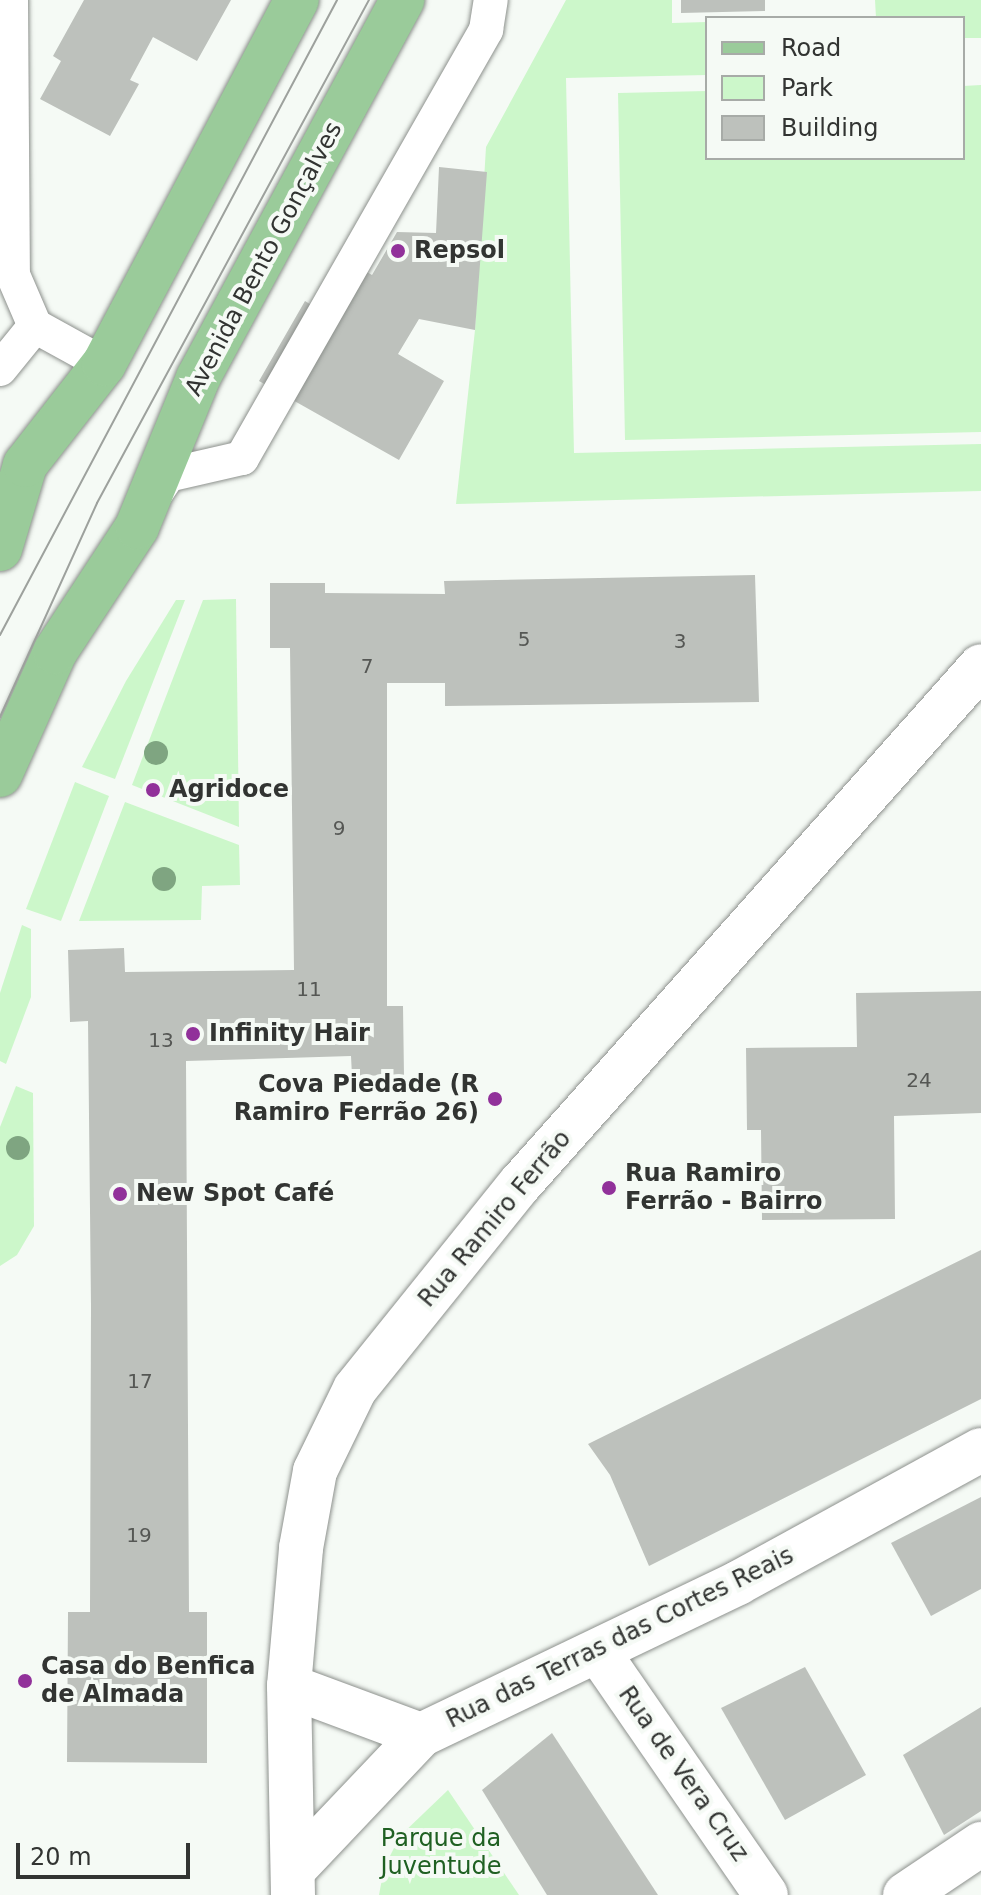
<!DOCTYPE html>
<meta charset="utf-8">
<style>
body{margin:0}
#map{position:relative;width:981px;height:1895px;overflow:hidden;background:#f5faf5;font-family:"DejaVu Sans",sans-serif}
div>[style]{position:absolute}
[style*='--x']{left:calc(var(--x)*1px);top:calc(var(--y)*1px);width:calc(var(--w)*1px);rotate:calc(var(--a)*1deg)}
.green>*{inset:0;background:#ccf7ca}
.building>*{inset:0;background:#bdc1bc}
.roads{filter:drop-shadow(0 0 2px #8d918d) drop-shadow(0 0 2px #8d918d)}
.service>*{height:34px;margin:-17px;padding:0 17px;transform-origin:17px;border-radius:17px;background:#fff}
.minor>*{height:44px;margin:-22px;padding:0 22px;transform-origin:22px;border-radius:22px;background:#fff}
.primary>*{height:44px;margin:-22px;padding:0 22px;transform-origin:22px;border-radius:22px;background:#9acb9a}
.tram>*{height:2px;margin:-1px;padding:0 1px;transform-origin:1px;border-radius:1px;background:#9da19d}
.trees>*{width:24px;height:24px;margin:-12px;border-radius:50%;background:#7fa581}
.dots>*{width:22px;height:22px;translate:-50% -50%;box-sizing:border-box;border:4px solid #f5faf5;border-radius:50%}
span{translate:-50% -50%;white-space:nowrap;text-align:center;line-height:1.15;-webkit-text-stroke:8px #f5faf5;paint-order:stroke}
.number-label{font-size:20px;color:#555754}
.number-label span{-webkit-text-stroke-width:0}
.poi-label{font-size:24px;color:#323432;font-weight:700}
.left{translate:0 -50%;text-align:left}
.right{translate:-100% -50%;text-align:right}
.street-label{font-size:24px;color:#323432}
.park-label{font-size:24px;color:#1f6022}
.legend{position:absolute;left:705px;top:16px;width:260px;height:144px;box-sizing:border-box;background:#f5faf5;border:2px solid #a7aba7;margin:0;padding:10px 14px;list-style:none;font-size:24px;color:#323432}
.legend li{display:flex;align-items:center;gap:16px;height:40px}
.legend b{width:40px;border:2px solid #a7aba7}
.scale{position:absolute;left:16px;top:1843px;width:174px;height:36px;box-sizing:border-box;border:4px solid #323432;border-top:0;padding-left:10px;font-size:24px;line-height:28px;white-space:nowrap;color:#323432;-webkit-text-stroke:6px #f5faf5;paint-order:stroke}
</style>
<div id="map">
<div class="green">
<div style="clip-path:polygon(566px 0,672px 0,672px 23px,707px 22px,707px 75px,566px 78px,574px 453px,981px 444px,981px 491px,456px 504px,475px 330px,486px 147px)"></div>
<div style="clip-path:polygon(875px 0,981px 0,981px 38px,963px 38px,963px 18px,876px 18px)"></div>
<div style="clip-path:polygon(981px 85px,981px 432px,625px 440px,618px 93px,707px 91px,707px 158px,963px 158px,963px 86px)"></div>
<div style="clip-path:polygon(236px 599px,239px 827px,132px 785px,203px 600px)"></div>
<div style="clip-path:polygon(176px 600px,185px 600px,115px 779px,82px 767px,126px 681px)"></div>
<div style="clip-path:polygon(75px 782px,109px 796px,61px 921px,26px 909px)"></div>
<div style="clip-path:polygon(125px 802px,239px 845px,240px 885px,202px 886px,201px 920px,79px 921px)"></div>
<div style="clip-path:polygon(22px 925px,31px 929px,31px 997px,6px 1064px,0 1061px,0 993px)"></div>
<div style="clip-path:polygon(16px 1086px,33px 1093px,34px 1226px,17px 1255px,0 1266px,0 1127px)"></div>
<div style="clip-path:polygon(448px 1790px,519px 1895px,379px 1895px,384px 1868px,400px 1836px)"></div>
</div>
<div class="building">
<div style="clip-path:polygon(84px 0,231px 0,197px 61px,153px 37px,130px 80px,139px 84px,110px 136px,40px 99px,61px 61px,53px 56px)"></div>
<div style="clip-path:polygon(681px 0,765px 0,765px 11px,681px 13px)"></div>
<div style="clip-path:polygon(439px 167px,487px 172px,475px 330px,419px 319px,398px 354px,444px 381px,399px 460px,259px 381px,305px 301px,334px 319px,362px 269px,372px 275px,397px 232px,436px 233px)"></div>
<div style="clip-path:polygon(755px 575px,759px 702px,445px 706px,445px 683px,387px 683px,387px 1006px,403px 1006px,404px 1075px,352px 1076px,351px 1056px,186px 1061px,189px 1612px,207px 1612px,207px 1763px,67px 1762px,68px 1612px,90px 1612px,91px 1306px,88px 1021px,70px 1022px,68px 950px,124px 948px,125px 972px,294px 970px,290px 648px,270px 648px,270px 583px,325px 583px,325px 593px,445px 594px,444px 581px)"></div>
<div style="clip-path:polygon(981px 991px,981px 1113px,894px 1116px,895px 1219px,762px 1220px,761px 1130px,747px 1130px,746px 1048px,857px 1047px,856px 993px)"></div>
<div style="clip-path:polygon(981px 1250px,981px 1399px,649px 1566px,610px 1475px,588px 1444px)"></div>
<div style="clip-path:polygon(981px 1497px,981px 1589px,931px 1616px,891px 1543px)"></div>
<div style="clip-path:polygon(805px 1667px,866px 1775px,785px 1820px,721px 1708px)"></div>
<div style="clip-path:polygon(981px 1707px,981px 1811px,944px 1835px,903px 1755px)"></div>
<div style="clip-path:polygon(552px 1733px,658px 1895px,547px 1895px,482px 1790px)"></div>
</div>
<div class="roads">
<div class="service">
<div style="--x:11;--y:0;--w:275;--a:89.6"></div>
<div style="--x:13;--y:275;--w:56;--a:66.7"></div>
<div style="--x:35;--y:326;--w:79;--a:28.8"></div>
<div style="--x:0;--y:369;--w:55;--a:-50.9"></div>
<div style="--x:152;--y:499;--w:29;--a:-56"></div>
<div style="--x:168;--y:475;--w:76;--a:-12.9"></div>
<div style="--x:242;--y:458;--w:493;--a:-60.3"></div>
<div style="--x:486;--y:30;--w:30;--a:-81"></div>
</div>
<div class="minor">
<div style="--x:599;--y:1653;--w:294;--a:55.4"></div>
<div style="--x:289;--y:1686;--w:141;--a:20.4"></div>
<div style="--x:293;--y:1870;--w:186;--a:-46.5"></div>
<div style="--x:421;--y:1735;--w:352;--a:-25.6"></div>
<div style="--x:738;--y:1583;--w:277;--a:-28.7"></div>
<div style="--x:293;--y:1895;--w:209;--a:-91.1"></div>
<div style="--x:289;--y:1686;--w:139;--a:-85"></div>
<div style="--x:301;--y:1548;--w:78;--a:-79.7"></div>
<div style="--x:315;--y:1471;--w:91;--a:-64"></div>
<div style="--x:355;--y:1389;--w:263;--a:-51.2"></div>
<div style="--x:520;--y:1184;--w:693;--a:-48.33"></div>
<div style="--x:905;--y:1895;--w:92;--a:-33.9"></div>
</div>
<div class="primary">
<div style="--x:0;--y:549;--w:88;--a:-73.4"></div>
<div style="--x:25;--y:465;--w:128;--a:-52"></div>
<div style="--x:104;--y:364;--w:412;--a:-62.1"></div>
<div style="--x:0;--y:775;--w:135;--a:-65.9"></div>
<div style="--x:55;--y:652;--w:149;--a:-56.7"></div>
<div style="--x:137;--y:527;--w:161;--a:-67.7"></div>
<div style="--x:198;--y:378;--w:430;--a:-61.6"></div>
</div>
</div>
<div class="tram">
<div style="--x:0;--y:635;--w:719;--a:-62.04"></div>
<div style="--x:0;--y:717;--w:235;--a:-65.6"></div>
<div style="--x:97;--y:503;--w:572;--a:-61.6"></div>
</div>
<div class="trees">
<div style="left:156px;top:753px"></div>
<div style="left:164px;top:879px"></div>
<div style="left:18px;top:1148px"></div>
</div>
<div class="dots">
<div style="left:398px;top:251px;background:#91319a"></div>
<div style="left:153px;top:790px;background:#91319a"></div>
<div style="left:193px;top:1034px;background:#91319a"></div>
<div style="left:495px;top:1099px;background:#91319a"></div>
<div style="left:609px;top:1188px;background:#91319a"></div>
<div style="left:120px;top:1194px;background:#91319a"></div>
<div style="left:25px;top:1681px;background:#91319a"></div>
</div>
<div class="number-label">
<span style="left:524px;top:639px">5</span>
<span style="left:680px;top:641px">3</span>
<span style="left:367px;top:666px">7</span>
<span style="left:339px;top:828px">9</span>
<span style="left:309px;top:989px">11</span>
<span style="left:161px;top:1040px">13</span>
<span style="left:919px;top:1080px">24</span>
<span style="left:140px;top:1381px">17</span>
<span style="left:139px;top:1535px">19</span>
</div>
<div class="poi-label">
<span class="left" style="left:414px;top:251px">Repsol</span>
<span class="left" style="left:169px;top:790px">Agridoce</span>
<span class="left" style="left:209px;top:1034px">Infinity Hair</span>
<span class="right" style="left:479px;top:1099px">Cova Piedade (R<br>Ramiro Ferrão 26)</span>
<span class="left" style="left:625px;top:1188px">Rua Ramiro<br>Ferrão - Bairro</span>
<span class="left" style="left:136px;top:1194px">New Spot Café</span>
<span class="left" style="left:41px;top:1681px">Casa do Benfica<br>de Almada</span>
</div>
<div class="street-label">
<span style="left:264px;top:259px;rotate:-62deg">Avenida Bento Gonçalves</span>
<span style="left:495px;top:1219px;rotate:-50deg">Rua Ramiro Ferrão</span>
<span style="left:620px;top:1638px;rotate:-26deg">Rua das Terras das Cortes Reais</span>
<span style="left:683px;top:1774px;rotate:55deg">Rua de Vera Cruz</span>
</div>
<div class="park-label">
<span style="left:441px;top:1853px">Parque da<br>Juventude</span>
</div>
<ul class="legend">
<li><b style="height:10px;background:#9acb9a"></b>Road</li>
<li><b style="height:22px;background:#ccf7ca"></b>Park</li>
<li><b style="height:22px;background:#bdc1bc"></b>Building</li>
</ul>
<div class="scale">20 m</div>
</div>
